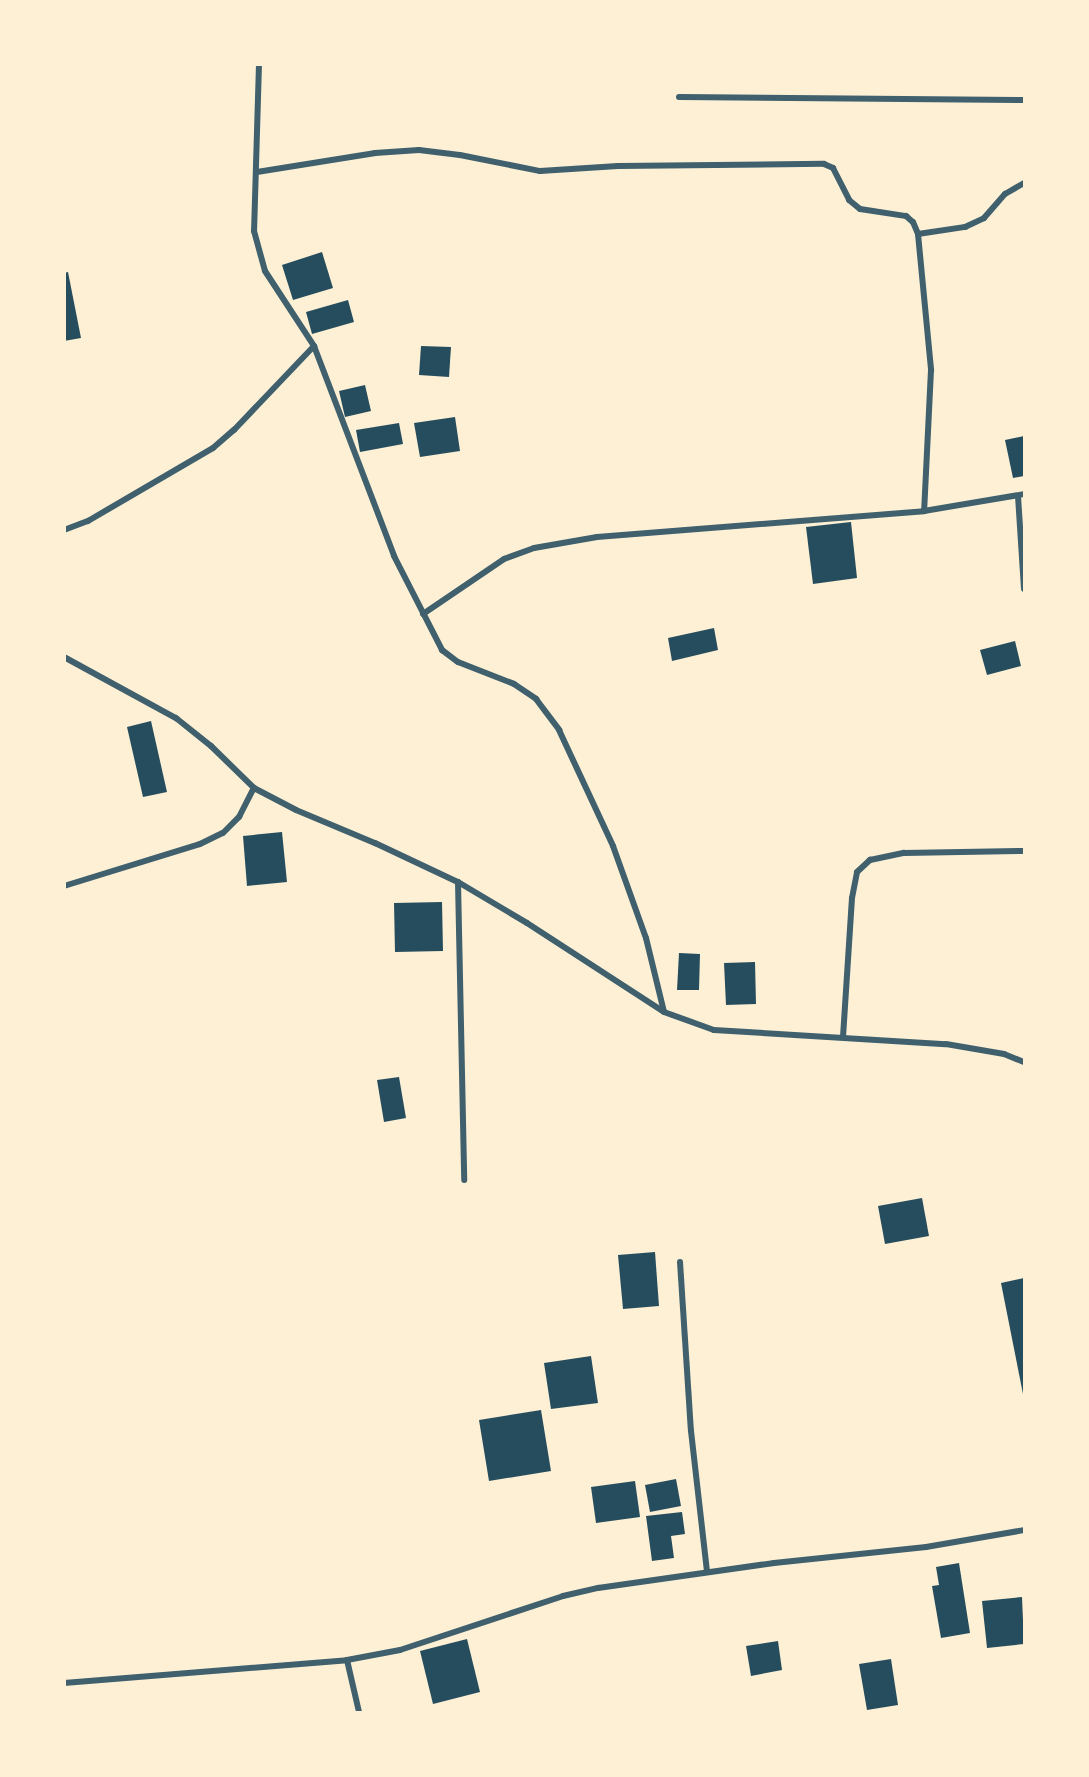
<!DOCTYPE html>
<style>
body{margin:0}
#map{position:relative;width:1089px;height:1777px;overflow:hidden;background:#fdf0d5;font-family:"Zilla Slab",serif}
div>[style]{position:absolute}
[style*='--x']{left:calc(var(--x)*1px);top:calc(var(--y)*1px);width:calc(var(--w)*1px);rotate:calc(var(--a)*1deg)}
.building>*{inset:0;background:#264d5e}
.minor>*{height:6px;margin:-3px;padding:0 3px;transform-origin:3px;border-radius:3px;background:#3f606c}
span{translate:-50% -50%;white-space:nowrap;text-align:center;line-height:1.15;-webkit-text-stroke:4.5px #fdf0d5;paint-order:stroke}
.frame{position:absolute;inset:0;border:66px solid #fdf0d5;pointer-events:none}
</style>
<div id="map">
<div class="building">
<div style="clip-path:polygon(322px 252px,333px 288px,293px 300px,282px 265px)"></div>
<div style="clip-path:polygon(68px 272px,81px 338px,64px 341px,64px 273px)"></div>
<div style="clip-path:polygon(348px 300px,354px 322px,312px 334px,306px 312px)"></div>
<div style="clip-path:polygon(421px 346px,451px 347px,449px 377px,419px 375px)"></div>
<div style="clip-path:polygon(365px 385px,371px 411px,345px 417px,339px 391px)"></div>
<div style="clip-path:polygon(455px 417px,460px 451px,420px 457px,414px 423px)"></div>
<div style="clip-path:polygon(399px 423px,403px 444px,360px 452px,356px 430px)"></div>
<div style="clip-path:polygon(1024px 436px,1024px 476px,1013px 478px,1005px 440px)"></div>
<div style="clip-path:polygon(851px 522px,857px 578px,813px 584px,806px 527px)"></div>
<div style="clip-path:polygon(714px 628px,718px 650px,672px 661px,668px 638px)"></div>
<div style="clip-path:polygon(1015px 641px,1021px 666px,987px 675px,980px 650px)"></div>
<div style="clip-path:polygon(151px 721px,167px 792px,143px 797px,127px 727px)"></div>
<div style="clip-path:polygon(282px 832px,287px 882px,247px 886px,243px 836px)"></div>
<div style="clip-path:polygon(442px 902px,443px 951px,395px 952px,394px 903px)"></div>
<div style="clip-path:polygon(679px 953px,700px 954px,699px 990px,677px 990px)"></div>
<div style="clip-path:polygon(755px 962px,756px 1004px,726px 1005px,724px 963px)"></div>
<div style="clip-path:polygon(399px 1077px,406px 1118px,384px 1122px,377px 1080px)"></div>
<div style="clip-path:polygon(922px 1198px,929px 1236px,885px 1244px,878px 1206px)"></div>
<div style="clip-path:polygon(655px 1252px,659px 1306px,623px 1309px,618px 1255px)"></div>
<div style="clip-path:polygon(1024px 1278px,1024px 1394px,1023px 1394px,1001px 1283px)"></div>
<div style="clip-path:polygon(591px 1356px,598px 1403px,551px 1409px,544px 1363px)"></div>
<div style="clip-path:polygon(541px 1410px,551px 1471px,489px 1481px,479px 1420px)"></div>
<div style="clip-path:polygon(676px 1479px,681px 1506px,650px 1512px,645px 1485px)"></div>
<div style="clip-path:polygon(635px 1481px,640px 1517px,596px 1523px,591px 1487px)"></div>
<div style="clip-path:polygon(682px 1512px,685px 1534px,671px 1536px,674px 1558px,652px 1561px,646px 1516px)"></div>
<div style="clip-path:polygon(959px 1563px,970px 1633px,941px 1638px,932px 1586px,939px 1585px,936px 1567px)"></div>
<div style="clip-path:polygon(1022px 1597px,1024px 1644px,987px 1648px,982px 1601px)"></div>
<div style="clip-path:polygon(467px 1639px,480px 1692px,433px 1704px,420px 1651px)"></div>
<div style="clip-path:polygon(778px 1641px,782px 1670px,751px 1676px,746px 1646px)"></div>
<div style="clip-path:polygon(891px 1659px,898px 1705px,867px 1710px,859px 1664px)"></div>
</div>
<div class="minor">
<div style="--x:259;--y:64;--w:167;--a:91.7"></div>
<div style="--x:254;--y:231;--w:41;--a:74.6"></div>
<div style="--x:265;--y:271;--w:90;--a:56.8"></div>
<div style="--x:314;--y:346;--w:225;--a:69.1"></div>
<div style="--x:394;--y:556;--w:106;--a:62.9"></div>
<div style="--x:442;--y:650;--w:20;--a:37"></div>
<div style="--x:458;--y:662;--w:60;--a:21.4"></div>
<div style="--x:514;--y:684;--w:27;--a:34"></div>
<div style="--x:536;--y:699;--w:39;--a:53"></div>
<div style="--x:559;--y:730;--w:128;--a:65"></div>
<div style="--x:613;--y:846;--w:98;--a:70.3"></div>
<div style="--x:646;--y:938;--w:76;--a:76.3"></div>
<div style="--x:679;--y:97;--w:345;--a:0.5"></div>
<div style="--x:257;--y:172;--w:120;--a:-9.1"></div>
<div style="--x:375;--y:153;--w:44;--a:-3.9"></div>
<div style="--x:419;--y:150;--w:41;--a:7"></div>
<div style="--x:460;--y:155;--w:82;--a:11.3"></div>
<div style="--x:540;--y:171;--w:78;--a:-3.7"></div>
<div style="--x:618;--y:166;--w:206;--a:-0.6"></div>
<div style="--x:824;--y:164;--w:10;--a:24"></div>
<div style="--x:833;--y:168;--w:36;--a:63"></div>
<div style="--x:849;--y:200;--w:14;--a:39"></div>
<div style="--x:860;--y:209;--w:47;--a:8.7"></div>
<div style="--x:906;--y:216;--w:9;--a:41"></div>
<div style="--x:913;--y:222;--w:13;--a:67"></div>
<div style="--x:918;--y:234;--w:137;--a:84.5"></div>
<div style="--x:931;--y:370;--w:141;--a:92.8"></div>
<div style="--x:918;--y:234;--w:48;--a:-8.5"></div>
<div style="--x:965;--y:227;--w:21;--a:-25"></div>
<div style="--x:984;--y:218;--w:32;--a:-49"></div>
<div style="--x:1005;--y:194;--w:22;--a:-30"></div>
<div style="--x:1018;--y:496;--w:93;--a:86.3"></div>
<div style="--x:64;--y:530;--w:26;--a:-21"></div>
<div style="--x:88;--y:521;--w:145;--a:-30.3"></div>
<div style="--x:213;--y:448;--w:28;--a:-41"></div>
<div style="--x:234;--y:430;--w:116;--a:-46.4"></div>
<div style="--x:423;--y:614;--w:98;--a:-34.2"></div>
<div style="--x:504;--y:559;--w:32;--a:-20"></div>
<div style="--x:534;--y:548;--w:64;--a:-9.9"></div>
<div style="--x:597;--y:537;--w:328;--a:-4.5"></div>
<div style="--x:924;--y:511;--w:101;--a:-9.6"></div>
<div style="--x:64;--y:657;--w:128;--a:28.6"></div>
<div style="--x:176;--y:718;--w:45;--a:38.7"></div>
<div style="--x:211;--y:746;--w:60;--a:44.3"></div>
<div style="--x:254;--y:788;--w:47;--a:27.6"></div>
<div style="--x:296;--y:810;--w:86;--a:22.7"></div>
<div style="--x:375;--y:843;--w:92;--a:25.2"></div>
<div style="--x:458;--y:882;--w:80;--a:30.7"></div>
<div style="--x:527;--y:923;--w:163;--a:33"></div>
<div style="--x:664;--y:1012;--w:53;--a:19.8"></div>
<div style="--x:714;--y:1030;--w:232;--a:3.5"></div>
<div style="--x:946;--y:1044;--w:59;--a:9.8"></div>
<div style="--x:1004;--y:1054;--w:22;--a:22"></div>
<div style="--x:458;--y:882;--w:298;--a:88.8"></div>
<div style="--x:64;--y:886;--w:142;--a:-17.2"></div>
<div style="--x:200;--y:844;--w:25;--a:-26"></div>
<div style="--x:223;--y:833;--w:23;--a:-45"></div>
<div style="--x:239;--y:817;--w:33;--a:-63"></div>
<div style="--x:843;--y:1037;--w:139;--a:-86.3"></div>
<div style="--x:852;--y:898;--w:26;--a:-79"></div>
<div style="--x:857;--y:872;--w:18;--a:-43"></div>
<div style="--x:870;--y:860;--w:35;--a:-12"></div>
<div style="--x:904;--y:853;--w:120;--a:-1"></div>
<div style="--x:680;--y:1262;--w:169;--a:86.3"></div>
<div style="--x:691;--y:1431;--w:142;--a:83.5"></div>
<div style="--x:347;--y:1660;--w:53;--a:77"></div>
<div style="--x:64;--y:1683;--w:284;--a:-4.6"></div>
<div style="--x:347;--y:1660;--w:54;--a:-10.7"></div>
<div style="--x:400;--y:1650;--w:172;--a:-18.3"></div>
<div style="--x:563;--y:1596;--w:36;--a:-13"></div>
<div style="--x:598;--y:1588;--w:178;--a:-8.1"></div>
<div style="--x:774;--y:1563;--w:153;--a:-6"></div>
<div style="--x:926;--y:1547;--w:99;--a:-9.8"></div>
</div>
<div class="frame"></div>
</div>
